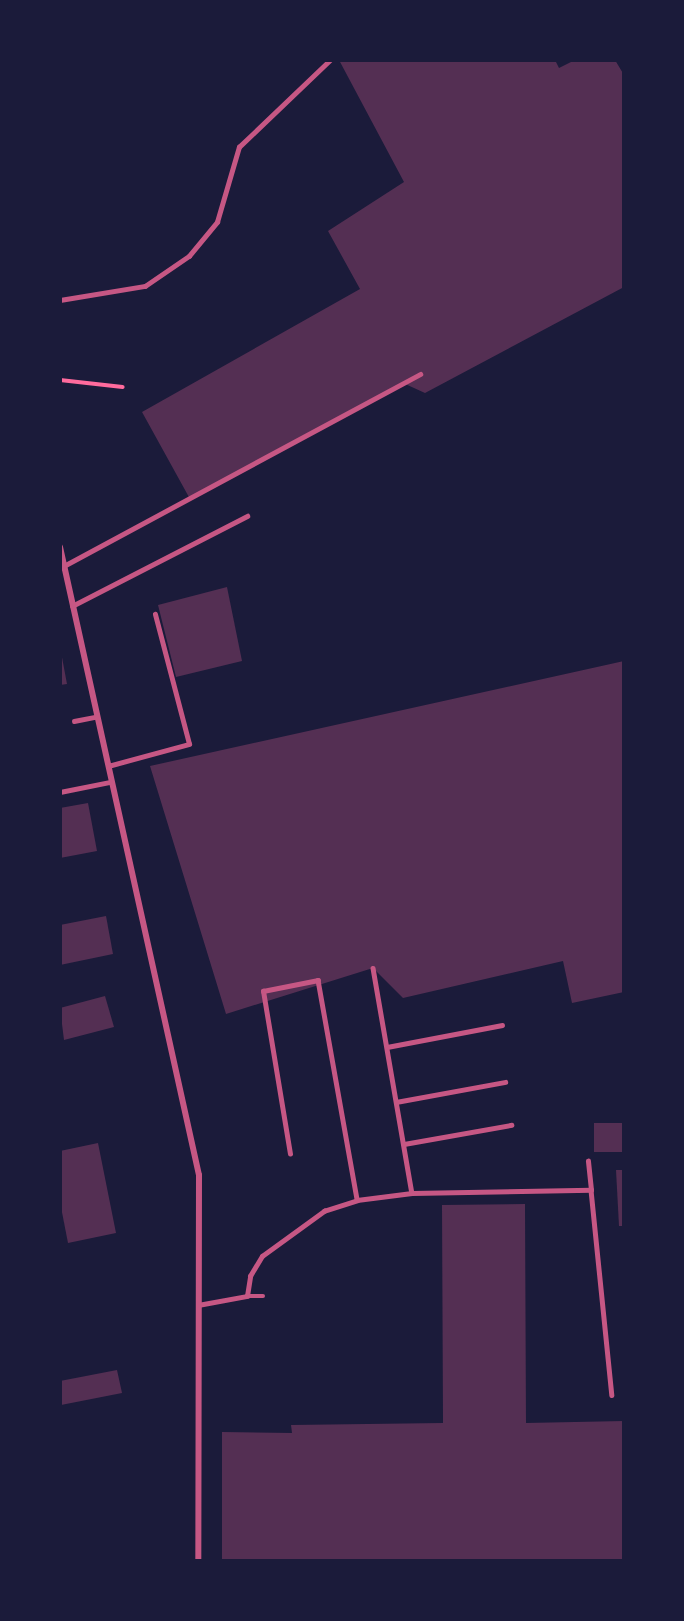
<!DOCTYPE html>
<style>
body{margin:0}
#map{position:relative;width:684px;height:1621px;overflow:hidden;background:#1b1b3a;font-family:"IBM Plex Sans",sans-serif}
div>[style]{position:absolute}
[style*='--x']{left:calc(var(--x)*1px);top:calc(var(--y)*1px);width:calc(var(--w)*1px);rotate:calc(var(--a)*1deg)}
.building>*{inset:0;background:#542f53}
.path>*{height:4px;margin:-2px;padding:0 2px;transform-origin:2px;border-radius:2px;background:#ff6b9d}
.service>*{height:4.5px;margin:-2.25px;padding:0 2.25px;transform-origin:2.25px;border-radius:2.25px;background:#c65784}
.minor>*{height:6px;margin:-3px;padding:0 3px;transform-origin:3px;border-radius:3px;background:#c65784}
span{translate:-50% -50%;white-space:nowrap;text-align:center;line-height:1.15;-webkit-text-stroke:4.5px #1b1b3a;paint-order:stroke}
.frame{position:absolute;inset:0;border:62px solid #1b1b3a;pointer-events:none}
</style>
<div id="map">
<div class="building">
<div style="clip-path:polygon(339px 60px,555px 60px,559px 68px,575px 60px,615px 60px,624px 75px,624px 287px,425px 393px,403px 383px,190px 499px,142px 412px,360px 289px,328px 231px,404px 182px)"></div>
<div style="clip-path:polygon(227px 587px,242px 661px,176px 677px,158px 605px)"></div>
<div style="clip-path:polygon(61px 652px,67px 684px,60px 685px,60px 653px)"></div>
<div style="clip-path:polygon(624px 661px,624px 992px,572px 1003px,563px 961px,403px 998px,373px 968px,226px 1014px,150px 766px)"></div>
<div style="clip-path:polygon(88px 803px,97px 851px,60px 858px,60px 808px)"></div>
<div style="clip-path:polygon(106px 916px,113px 954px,60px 965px,60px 925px)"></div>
<div style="clip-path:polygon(105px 996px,114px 1027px,64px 1040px,60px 1008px)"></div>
<div style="clip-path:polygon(594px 1123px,624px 1123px,624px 1152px,594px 1152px)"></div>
<div style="clip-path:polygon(98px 1143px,116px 1233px,68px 1243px,60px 1202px,60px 1151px)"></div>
<div style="clip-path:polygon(616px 1170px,624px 1170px,624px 1226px,619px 1226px)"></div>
<div style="clip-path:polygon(525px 1204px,526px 1423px,624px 1421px,624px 1561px,222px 1561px,222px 1432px,292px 1433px,291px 1425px,443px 1423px,442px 1205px)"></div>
<div style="clip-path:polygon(117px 1370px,122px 1393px,61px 1405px,60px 1381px)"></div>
</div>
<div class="path">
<div style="--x:60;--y:380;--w:63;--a:6.3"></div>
</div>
<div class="service">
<div style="--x:60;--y:300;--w:86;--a:-9.4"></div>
<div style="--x:145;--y:286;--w:53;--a:-34.3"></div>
<div style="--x:189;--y:256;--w:44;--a:-50.5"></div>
<div style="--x:217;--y:222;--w:78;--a:-73.7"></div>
<div style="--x:239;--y:147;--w:126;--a:-43.7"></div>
<div style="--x:60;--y:568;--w:409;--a:-28.3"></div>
<div style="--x:72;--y:606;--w:197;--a:-27.2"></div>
<div style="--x:74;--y:721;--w:21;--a:-11"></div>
<div style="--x:108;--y:766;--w:84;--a:-15.2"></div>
<div style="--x:189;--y:744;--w:134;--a:-104.7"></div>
<div style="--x:60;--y:792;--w:51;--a:-11.3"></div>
<div style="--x:373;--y:968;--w:228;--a:80.2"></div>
<div style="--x:387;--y:1047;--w:117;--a:-10.8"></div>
<div style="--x:396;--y:1102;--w:111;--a:-10.4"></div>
<div style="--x:404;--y:1144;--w:109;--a:-10.1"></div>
<div style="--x:290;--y:1154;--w:165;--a:-99.4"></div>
<div style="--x:263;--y:991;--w:56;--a:-11.3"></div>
<div style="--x:318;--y:980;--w:223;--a:79.9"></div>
<div style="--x:591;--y:1190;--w:206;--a:84.2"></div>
<div style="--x:247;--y:1296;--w:16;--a:0"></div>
<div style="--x:198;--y:1305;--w:50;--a:-10.4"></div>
<div style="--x:247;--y:1296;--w:20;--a:-81"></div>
<div style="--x:250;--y:1276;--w:23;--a:-59"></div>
<div style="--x:262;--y:1256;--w:77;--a:-36"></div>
<div style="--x:324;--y:1211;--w:35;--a:-18"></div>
<div style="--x:357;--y:1200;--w:55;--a:-7.3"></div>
<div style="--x:412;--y:1193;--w:179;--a:-1"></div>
<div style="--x:591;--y:1190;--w:29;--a:-96"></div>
</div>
<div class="minor">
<div style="--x:60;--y:547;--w:643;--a:77.52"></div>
<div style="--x:199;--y:1175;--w:386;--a:90.1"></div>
</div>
<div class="frame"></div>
</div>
